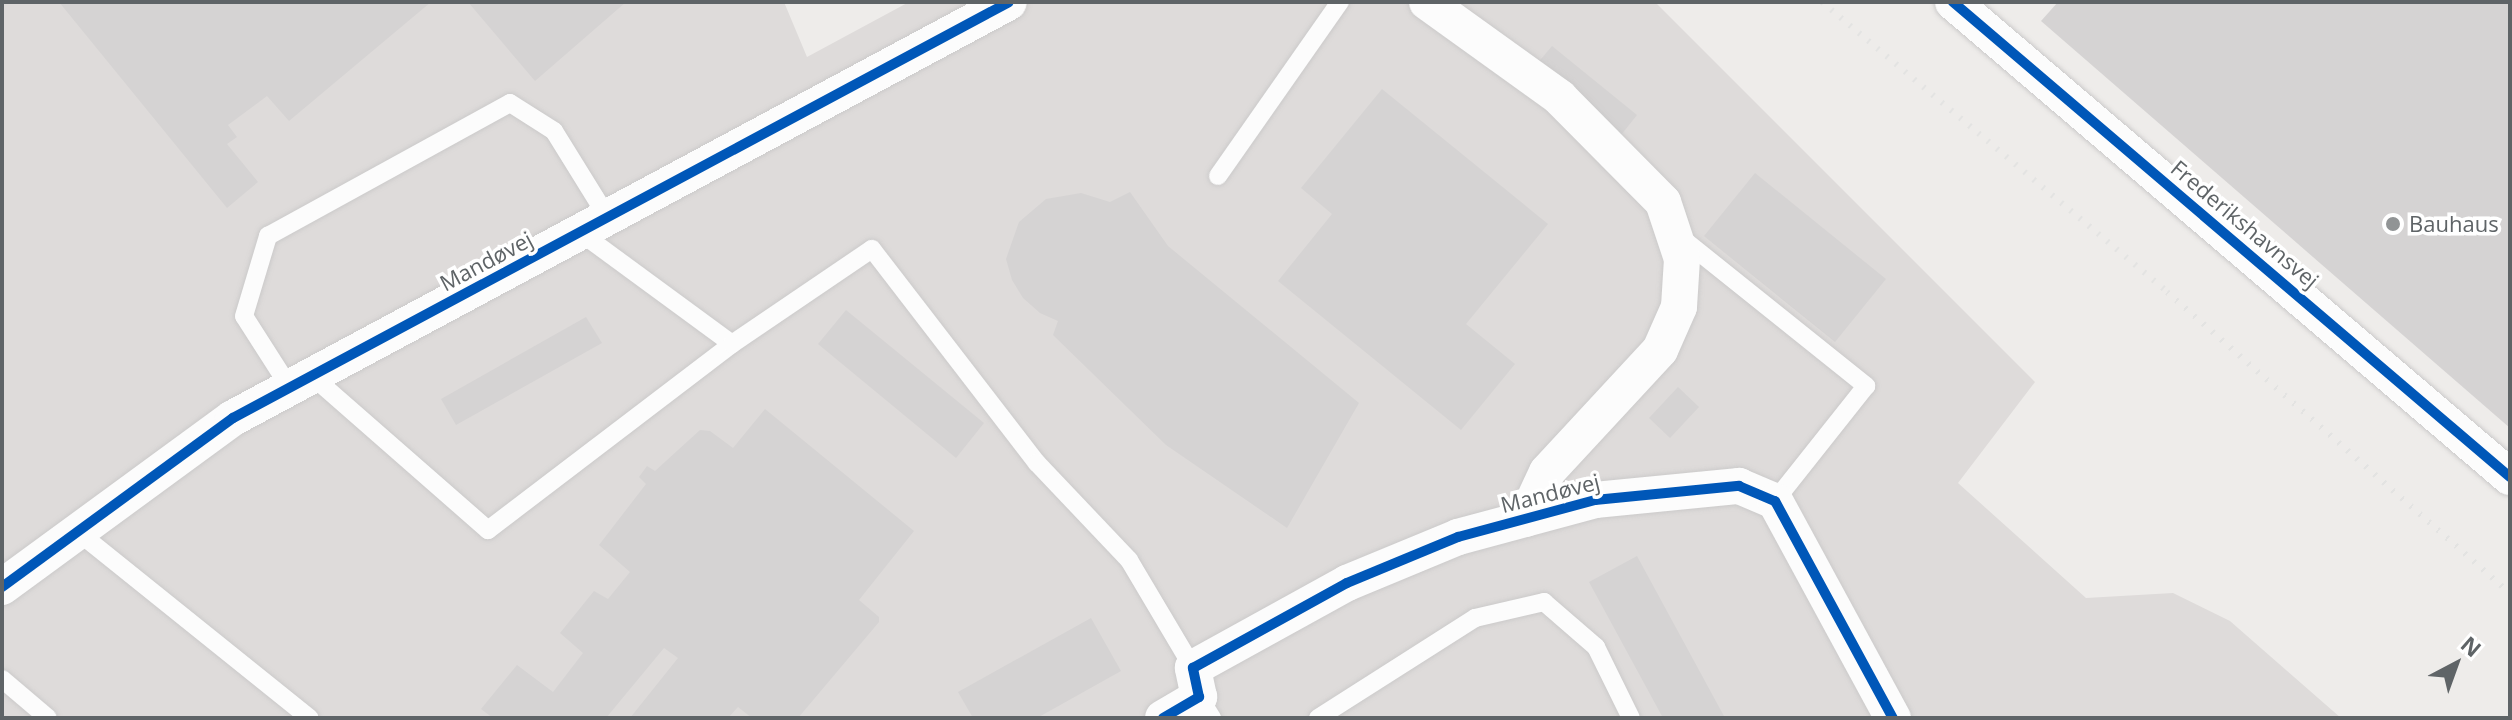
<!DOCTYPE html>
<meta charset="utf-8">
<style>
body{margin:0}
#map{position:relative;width:2512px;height:720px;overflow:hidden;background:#eeecea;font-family:"Open Sans",sans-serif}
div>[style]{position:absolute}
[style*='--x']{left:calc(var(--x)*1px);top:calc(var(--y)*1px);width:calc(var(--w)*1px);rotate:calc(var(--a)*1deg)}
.industrial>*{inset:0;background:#dedbda}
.building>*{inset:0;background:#d5d3d3}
.roads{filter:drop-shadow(0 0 2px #cbcaca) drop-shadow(0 0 2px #cbcaca)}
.lane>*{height:18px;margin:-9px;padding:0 9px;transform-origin:9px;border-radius:9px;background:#fcfcfc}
.street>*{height:36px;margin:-18px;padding:0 18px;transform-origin:18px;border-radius:18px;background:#fcfcfc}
.rail>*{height:6px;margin-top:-3px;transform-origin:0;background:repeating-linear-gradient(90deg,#e3e3e2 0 2px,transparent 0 12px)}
.cycleway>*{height:10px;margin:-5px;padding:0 5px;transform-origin:5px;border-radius:5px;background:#0057b8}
.dots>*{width:22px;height:22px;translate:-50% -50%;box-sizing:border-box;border:4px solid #fff;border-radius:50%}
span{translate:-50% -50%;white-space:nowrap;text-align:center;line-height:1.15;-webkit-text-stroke:7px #fff;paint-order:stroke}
.street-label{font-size:22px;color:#5f6467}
.poi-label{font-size:22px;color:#5f6467}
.left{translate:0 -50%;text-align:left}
.frame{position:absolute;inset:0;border:4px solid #5f6467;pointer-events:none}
.north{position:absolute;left:2416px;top:624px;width:80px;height:80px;-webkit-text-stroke:6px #fff;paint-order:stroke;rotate:41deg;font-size:22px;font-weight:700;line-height:32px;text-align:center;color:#5f6467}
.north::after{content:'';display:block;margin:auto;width:28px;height:36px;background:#5f6467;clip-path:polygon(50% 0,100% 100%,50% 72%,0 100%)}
</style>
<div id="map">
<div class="industrial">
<div style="clip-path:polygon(2px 2px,784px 2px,807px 57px,909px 2px,1655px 2px,2035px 382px,1958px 483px,2086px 598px,2173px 593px,2230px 621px,2341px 718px,2px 718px)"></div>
</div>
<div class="building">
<div style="clip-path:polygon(59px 2px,431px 2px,289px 121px,267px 96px,228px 125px,237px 137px,227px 144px,258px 182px,227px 208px)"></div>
<div style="clip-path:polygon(468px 2px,626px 2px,535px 81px)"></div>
<div style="clip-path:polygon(2058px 2px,2510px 2px,2510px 428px,2041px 21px)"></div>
<div style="clip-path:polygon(1552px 46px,1637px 115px,1621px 135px,1536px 65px)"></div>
<div style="clip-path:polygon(1382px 89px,1548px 224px,1466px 324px,1515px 364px,1461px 430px,1278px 281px,1332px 214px,1301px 188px)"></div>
<div style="clip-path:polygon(1755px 173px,1886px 279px,1835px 342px,1704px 236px)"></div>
<div style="clip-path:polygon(1130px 192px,1168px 246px,1359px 403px,1287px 528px,1166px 445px,1053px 335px,1058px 321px,1040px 313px,1023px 298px,1012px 280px,1006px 259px,1019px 222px,1046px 199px,1081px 193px,1110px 202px)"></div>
<div style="clip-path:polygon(846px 310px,984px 423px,956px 458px,818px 344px)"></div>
<div style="clip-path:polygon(586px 317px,602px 343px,456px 425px,441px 399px)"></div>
<div style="clip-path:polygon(1678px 387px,1699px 407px,1670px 438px,1649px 418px)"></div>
<div style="clip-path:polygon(765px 409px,914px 531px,859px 600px,879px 617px,879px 622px,798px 718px,752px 718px,738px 707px,728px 718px,630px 718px,678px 658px,664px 648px,606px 718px,493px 718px,481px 709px,517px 665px,553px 692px,583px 653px,560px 633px,594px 591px,608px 599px,630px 572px,599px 545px,646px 484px,639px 477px,647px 466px,655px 471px,700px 430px,710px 431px,733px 448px)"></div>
<div style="clip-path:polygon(1637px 556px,1725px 718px,1663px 718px,1589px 582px)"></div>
<div style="clip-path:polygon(1091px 618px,1121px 671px,1037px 718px,973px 718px,958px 692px)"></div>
</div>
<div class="roads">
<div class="lane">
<div style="--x:1218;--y:176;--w:213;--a:-55"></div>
<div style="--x:581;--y:233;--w:187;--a:36.3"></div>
<div style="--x:1679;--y:236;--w:240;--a:38.7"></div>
<div style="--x:1866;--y:386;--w:147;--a:128.4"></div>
<div style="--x:312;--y:376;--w:234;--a:41.2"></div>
<div style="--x:488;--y:530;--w:307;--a:-37.3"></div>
<div style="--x:732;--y:344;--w:169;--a:-34.2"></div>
<div style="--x:872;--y:249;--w:270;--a:52.4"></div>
<div style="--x:1037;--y:463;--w:134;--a:46.5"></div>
<div style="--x:1129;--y:560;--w:126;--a:59.3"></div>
<div style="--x:290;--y:388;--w:85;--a:-122.6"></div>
<div style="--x:244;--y:316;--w:84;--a:-73.3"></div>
<div style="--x:268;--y:236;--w:276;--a:-28.8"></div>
<div style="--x:510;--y:103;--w:52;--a:32.5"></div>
<div style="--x:554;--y:131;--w:102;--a:58.2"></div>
<div style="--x:78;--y:532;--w:297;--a:38.8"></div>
<div style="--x:2;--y:679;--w:60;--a:40.3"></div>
<div style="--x:1199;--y:697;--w:25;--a:58"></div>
<div style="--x:1318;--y:718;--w:186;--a:-32.5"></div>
<div style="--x:1475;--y:618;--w:71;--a:-13.1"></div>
<div style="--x:1544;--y:602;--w:69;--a:40.9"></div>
<div style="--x:1596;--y:647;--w:79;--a:63.8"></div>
</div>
<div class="street">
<div style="--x:1427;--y:2;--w:163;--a:35.7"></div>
<div style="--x:1559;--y:97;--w:148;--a:45.3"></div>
<div style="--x:1663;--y:202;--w:60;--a:71.6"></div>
<div style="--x:1682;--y:259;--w:48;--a:93.6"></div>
<div style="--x:1679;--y:307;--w:47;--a:113.8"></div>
<div style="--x:1660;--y:350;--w:166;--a:132.8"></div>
<div style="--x:1547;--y:472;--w:52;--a:115.1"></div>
<div style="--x:1953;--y:2;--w:732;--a:40.46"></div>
<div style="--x:2;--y:587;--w:286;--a:-36.2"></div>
<div style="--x:233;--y:418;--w:880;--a:-28.19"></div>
<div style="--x:1163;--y:718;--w:42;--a:-30.3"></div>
<div style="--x:1199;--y:697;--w:30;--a:-102"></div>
<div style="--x:1193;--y:668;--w:176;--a:-28.9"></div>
<div style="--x:1347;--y:583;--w:120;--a:-22.5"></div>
<div style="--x:1458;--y:537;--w:142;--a:-15.1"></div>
<div style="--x:1595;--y:500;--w:145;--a:-5.6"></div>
<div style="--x:1739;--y:486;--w:39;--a:23"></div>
<div style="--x:1775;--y:501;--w:247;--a:61.5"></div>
</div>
</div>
<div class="rail">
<div style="--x:1822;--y:2;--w:451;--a:40"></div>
<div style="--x:2167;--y:292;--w:456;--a:41.3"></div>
</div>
<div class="cycleway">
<div style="--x:1953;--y:2;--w:732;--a:40.46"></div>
<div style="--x:2;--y:587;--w:286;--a:-36.2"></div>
<div style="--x:233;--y:418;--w:880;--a:-28.19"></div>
<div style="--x:1163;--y:718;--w:42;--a:-30.3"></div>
<div style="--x:1199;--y:697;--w:30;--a:-102"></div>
<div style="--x:1193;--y:668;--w:176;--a:-28.9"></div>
<div style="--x:1347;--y:583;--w:120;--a:-22.5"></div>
<div style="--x:1458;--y:537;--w:142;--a:-15.1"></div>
<div style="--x:1595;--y:500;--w:145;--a:-5.6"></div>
<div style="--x:1739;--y:486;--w:39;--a:23"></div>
<div style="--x:1775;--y:501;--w:247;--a:61.5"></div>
</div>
<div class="dots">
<div style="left:2393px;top:224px;background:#919495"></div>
</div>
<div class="street-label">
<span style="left:2245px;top:224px;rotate:40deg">Frederikshavnsvej</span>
<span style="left:486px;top:261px;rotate:-28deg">Mandøvej</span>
<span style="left:1550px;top:493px;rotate:-14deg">Mandøvej</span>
</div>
<div class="poi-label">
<span class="left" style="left:2409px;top:224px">Bauhaus</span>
</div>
<div class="frame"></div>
<div class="north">N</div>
</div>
